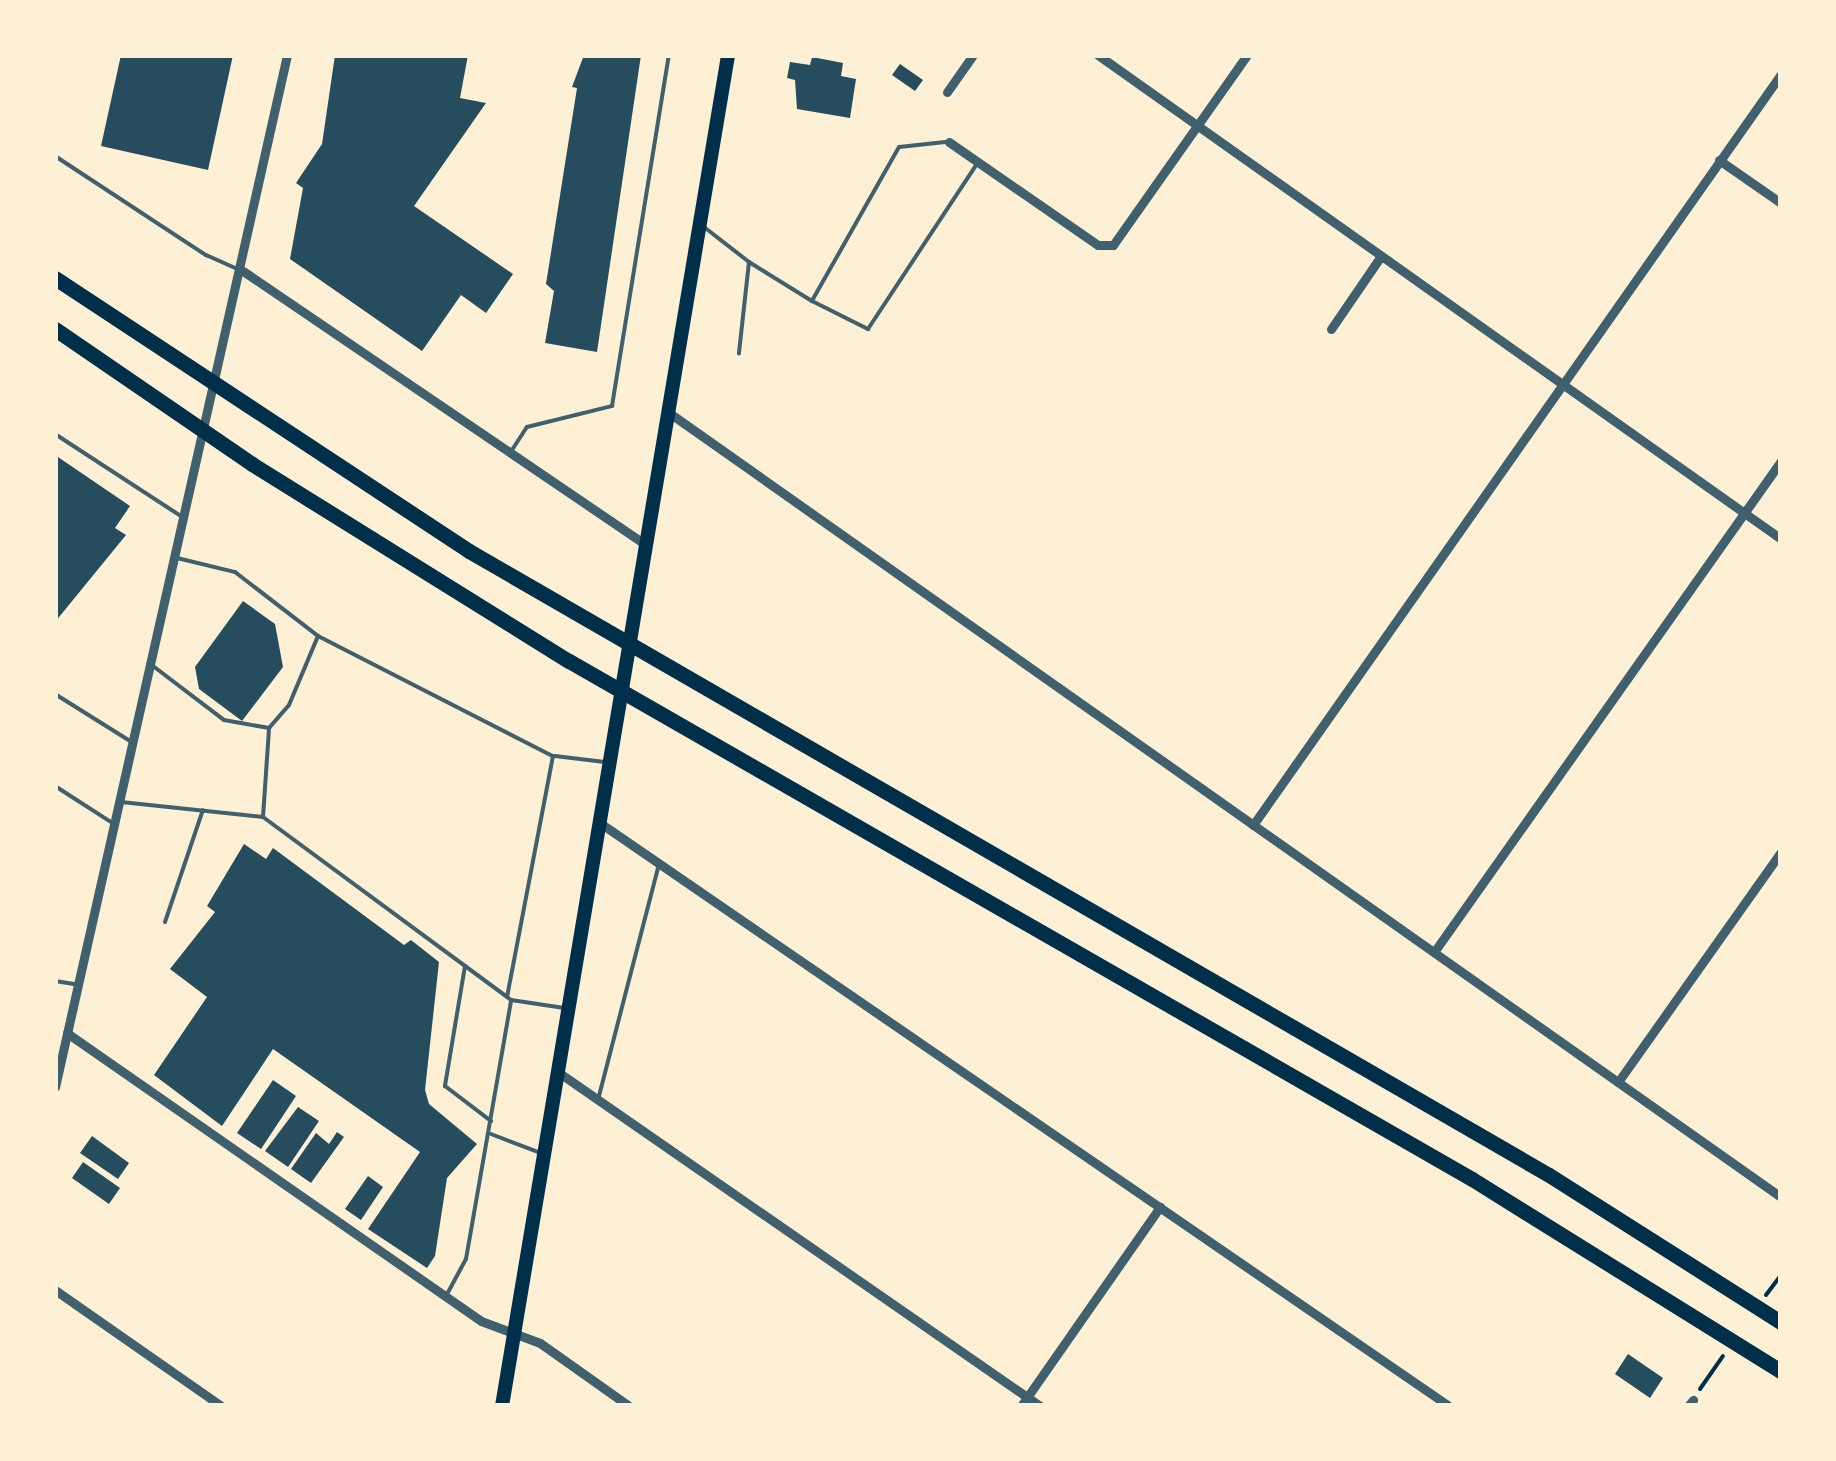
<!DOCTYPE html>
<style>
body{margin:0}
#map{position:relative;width:1836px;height:1461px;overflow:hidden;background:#fdf0d5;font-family:"Public Sans",sans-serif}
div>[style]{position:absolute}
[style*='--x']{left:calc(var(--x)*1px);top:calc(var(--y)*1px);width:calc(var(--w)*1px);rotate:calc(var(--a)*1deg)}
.building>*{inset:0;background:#264d5e}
.path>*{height:4px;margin:-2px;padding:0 2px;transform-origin:2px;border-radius:2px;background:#003049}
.service>*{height:4px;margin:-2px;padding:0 2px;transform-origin:2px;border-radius:2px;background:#3f606c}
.minor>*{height:9px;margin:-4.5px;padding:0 4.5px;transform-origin:4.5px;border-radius:4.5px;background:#3f606c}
.primary>*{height:14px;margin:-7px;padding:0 7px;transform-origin:7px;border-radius:7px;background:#003049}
.motorway>*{height:15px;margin:-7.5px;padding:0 7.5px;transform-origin:7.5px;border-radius:7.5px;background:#003049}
span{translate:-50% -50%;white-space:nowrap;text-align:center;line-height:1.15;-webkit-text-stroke:9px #fdf0d5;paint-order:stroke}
.frame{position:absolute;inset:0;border:58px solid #fdf0d5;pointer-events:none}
</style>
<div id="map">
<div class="building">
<div style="clip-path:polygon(121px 55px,233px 55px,208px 170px,101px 146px)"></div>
<div style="clip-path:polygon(335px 55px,468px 55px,460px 98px,486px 103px,414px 206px,513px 274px,486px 313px,461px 295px,422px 351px,290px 259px,303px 188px,296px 183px,322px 144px)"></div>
<div style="clip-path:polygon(584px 55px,641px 55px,597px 352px,545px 343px,554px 291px,546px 284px,577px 88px,572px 87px)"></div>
<div style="clip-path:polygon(812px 57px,843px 63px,841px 76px,856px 79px,850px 118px,797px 109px,795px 80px,787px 78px,790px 62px,810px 65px)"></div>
<div style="clip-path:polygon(900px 64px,923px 80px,915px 91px,892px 75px)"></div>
<div style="clip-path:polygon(55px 455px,130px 506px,115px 528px,126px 535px,55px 622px)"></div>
<div style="clip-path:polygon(243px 601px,275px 624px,283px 667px,242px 721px,199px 689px,195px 667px)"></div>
<div style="clip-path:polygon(244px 844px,266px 859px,273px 848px,404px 945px,411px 940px,439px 962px,425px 1090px,429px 1104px,477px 1144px,447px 1178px,435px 1256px,427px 1268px,368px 1229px,420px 1152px,273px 1049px,222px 1126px,154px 1075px,207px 997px,170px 969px,215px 912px,207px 906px)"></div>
<div style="clip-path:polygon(273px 1080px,296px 1096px,261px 1149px,237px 1133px)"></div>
<div style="clip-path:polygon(298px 1107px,319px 1121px,288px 1167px,265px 1151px)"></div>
<div style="clip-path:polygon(337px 1132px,344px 1137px,311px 1183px,291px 1169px,316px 1133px,329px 1144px)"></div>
<div style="clip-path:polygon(92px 1136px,129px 1163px,118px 1179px,80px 1153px)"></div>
<div style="clip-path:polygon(83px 1162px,120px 1188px,109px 1204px,72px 1178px)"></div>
<div style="clip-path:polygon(368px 1176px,383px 1187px,361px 1220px,345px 1209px)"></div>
<div style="clip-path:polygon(1628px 1354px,1663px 1378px,1650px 1398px,1615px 1374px)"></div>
</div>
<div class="path">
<div style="--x:1766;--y:1295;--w:25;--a:-53"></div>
<div style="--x:1700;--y:1389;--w:40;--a:-55.1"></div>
</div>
<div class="service">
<div style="--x:945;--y:142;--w:46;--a:173.8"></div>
<div style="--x:899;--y:147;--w:177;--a:119.5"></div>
<div style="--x:812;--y:301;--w:63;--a:26.6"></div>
<div style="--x:868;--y:329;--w:200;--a:-56.6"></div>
<div style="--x:55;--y:156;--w:181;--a:33.3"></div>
<div style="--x:206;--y:255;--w:35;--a:24"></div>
<div style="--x:704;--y:227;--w:57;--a:37.9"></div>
<div style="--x:749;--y:262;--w:92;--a:96.3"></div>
<div style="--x:749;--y:262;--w:74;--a:31.8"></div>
<div style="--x:55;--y:434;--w:150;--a:33.1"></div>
<div style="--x:510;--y:453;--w:31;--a:-57"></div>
<div style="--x:527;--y:427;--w:88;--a:-13.9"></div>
<div style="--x:612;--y:406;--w:356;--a:-80.8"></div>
<div style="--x:177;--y:558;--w:60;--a:13.6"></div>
<div style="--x:235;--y:572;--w:105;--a:37.6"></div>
<div style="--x:318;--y:636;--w:264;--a:27.1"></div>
<div style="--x:553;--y:756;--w:245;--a:100.8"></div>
<div style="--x:153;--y:666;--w:89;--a:37.3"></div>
<div style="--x:224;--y:720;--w:46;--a:10.1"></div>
<div style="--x:269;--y:728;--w:30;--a:-49"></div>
<div style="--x:289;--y:705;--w:75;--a:-67.2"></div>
<div style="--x:55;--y:694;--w:89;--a:32.1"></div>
<div style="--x:555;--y:756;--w:50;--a:6.8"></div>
<div style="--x:55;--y:786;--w:70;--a:32.8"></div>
<div style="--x:121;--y:802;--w:143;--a:6"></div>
<div style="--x:263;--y:817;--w:308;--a:36.4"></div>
<div style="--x:511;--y:1000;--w:54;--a:8.6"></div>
<div style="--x:263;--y:817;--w:89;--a:-86.1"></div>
<div style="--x:165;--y:922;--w:118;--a:-71.3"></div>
<div style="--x:465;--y:966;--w:122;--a:99.5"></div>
<div style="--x:445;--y:1086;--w:58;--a:37.3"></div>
<div style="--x:55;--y:981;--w:24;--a:9"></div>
<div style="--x:599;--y:1096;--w:240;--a:-75.5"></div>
<div style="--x:491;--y:1134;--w:50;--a:21"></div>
<div style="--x:446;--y:1296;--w:42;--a:-61.6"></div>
<div style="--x:466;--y:1259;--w:263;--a:-80.1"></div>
</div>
<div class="minor">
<div style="--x:1098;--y:55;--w:837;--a:35.32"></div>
<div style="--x:947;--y:92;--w:45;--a:-54.9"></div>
<div style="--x:949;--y:142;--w:181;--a:34.7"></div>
<div style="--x:1098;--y:245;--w:15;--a:0"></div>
<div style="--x:1113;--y:245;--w:232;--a:-54.8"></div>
<div style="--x:1719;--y:160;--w:75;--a:34.7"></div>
<div style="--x:243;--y:271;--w:487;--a:34.2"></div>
<div style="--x:1331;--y:329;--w:88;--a:-55.6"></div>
<div style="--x:668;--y:412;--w:1362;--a:35.2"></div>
<div style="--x:603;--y:825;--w:1026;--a:34.48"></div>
<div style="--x:1253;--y:825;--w:918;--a:-54.89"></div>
<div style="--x:1434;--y:952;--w:601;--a:-54.75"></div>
<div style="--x:67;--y:1033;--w:504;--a:34.82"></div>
<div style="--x:481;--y:1321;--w:63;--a:20.4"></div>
<div style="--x:540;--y:1343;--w:109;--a:35.3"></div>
<div style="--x:558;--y:1072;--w:586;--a:34.72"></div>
<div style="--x:1618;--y:1082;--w:282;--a:-54.7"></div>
<div style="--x:55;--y:1087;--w:1058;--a:-77.33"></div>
<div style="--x:55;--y:1290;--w:203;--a:34.9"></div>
<div style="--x:1021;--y:1406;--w:243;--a:-55.1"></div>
<div style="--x:1688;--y:1406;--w:8;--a:-50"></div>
</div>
<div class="primary">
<div style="--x:502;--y:1406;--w:1370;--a:-80.5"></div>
</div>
<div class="motorway">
<div style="--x:55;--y:278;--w:496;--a:33.4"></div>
<div style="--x:469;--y:551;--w:1247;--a:30.02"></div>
<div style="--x:1549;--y:1175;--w:275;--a:32.4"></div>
<div style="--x:55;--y:329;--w:239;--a:34.4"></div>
<div style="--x:252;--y:464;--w:373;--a:31.9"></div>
<div style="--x:569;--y:661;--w:1041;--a:29.84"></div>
<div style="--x:1472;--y:1179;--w:364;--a:31.9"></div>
</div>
<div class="frame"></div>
</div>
